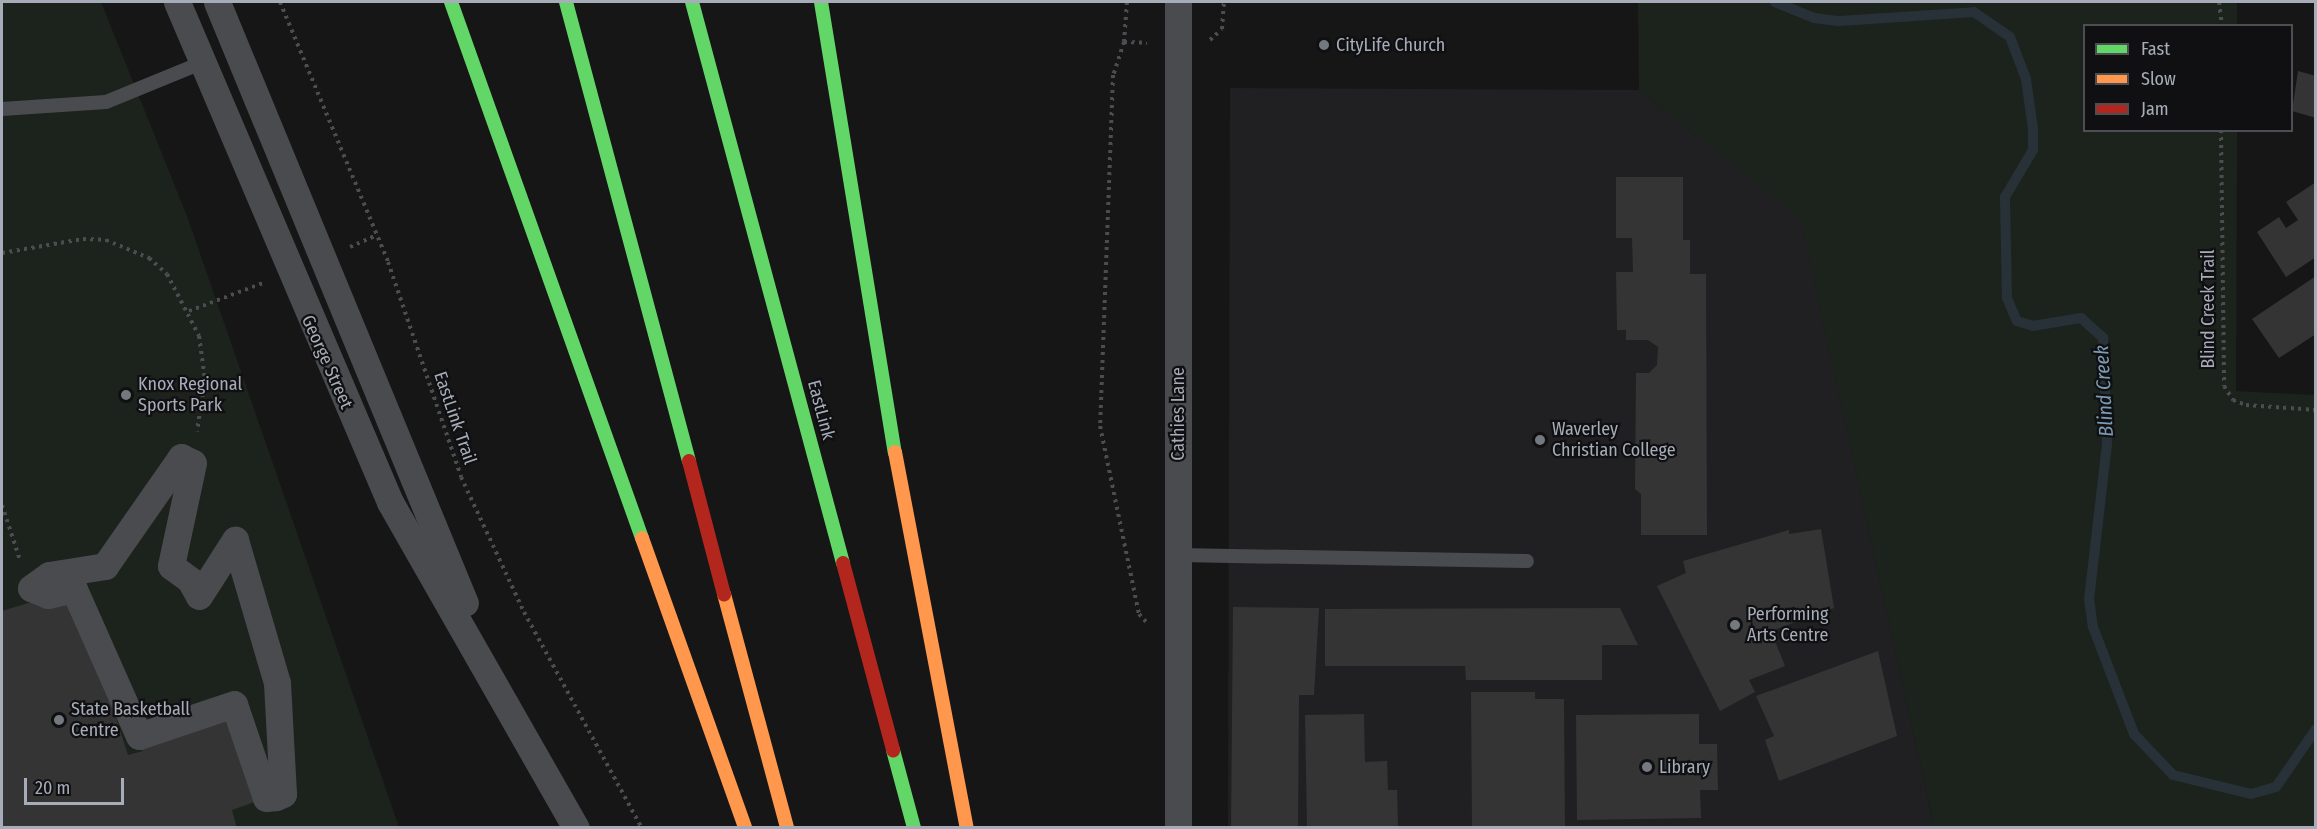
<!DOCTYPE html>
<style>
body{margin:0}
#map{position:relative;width:2317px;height:829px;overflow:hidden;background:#161616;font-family:"Fira Sans Condensed",sans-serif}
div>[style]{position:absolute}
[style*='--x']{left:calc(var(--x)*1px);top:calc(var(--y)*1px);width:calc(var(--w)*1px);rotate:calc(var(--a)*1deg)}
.built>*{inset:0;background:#202022}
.green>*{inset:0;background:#1c231d}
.stream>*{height:10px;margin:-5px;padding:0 5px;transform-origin:5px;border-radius:5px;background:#293138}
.building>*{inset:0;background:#343435}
.path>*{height:4px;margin-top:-2px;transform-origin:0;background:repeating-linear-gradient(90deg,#4c4d51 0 3px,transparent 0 7.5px)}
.lane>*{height:14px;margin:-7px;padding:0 7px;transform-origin:7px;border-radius:7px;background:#4a4b4f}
.street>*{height:27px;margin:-13.5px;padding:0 13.5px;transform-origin:13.5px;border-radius:13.5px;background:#4a4b4f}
.fast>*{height:14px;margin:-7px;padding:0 7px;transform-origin:7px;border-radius:7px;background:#63d668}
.slow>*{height:14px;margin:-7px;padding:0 7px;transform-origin:7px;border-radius:7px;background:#ff974d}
.jam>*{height:14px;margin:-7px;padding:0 7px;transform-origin:7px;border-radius:7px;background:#b3261e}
.dots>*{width:16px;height:16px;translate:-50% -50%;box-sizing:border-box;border:3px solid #101012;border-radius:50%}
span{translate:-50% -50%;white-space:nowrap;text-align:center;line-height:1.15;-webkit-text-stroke:4.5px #101012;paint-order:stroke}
.poi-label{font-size:18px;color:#a6acb8}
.left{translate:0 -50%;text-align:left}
.street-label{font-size:18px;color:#a6acb8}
.water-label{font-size:20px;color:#7c9bb4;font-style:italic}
.frame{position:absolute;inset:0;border:3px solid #a6acb8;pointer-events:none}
.legend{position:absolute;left:2083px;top:24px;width:210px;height:108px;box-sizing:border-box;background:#101012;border:2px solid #4c4e54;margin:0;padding:8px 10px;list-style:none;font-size:18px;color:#a6acb8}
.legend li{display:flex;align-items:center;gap:12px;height:30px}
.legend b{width:30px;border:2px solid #4c4e54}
.scale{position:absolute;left:24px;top:778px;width:100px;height:27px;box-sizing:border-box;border:3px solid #a6acb8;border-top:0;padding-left:8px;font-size:18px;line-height:21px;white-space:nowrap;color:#a6acb8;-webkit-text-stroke:4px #101012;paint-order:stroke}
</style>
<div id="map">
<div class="built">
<div style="clip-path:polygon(1230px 88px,1639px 90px,1800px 217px,1934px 827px,1228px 828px)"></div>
</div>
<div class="green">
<div style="clip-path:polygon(2px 2px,101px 2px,187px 216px,399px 827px,2px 828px)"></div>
<div style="clip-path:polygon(1638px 2px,2237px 2px,2237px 25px,2084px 26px,2084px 130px,2237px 131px,2236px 391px,2315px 395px,2315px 827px,1934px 827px,1800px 218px,1639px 90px)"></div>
</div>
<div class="stream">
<div style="--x:1775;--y:2;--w:42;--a:22.3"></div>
<div style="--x:1814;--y:18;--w:26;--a:7"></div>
<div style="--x:1840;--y:21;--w:134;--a:-3.8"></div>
<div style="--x:1974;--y:12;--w:44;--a:34.8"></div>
<div style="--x:2010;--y:37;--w:45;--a:69.1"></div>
<div style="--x:2026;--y:79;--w:50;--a:82"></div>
<div style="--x:2033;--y:129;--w:21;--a:90"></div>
<div style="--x:2033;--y:150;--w:55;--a:120.8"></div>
<div style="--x:2005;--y:197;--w:101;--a:88.9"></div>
<div style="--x:2007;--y:298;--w:25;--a:67"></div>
<div style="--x:2017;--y:321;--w:17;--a:17"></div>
<div style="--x:2033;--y:326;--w:49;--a:-9.5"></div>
<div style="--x:2081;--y:318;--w:30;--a:42"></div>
<div style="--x:2103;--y:338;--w:106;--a:87.8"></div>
<div style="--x:2107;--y:444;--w:156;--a:96.6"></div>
<div style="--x:2089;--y:599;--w:28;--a:82"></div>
<div style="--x:2093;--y:627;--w:115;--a:69"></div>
<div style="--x:2134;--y:734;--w:57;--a:46.4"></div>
<div style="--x:2173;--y:775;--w:80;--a:13.7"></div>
<div style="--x:2251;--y:794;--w:26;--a:-16"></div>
<div style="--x:2276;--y:787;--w:70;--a:-55.4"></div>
</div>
<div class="building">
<div style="clip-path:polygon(2298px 71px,2316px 76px,2316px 118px,2292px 111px)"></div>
<div style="clip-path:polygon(1616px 177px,1683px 177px,1683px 240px,1690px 240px,1690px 274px,1706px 274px,1707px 535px,1641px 535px,1641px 494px,1635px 489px,1636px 373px,1649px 373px,1657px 365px,1658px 347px,1648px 340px,1626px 340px,1626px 330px,1617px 330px,1616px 272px,1633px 272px,1632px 238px,1616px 238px)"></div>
<div style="clip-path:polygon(2316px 182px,2316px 257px,2286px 277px,2257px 232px,2279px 217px,2286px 228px,2298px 220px,2286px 202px)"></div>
<div style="clip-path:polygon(2316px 276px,2316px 334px,2279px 358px,2252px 319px)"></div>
<div style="clip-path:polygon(1821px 529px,1834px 608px,1771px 631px,1785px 666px,1749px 680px,1755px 692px,1720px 711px,1657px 586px,1686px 573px,1683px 561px,1789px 530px,1789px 534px)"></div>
<div style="clip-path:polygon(74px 589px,128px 755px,143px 751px,137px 737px,234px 704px,266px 798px,232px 810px,237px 828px,2px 828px,2px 611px)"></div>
<div style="clip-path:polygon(1233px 607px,1319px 608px,1314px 695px,1299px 695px,1298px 828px,1231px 828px)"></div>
<div style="clip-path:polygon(1620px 608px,1638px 645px,1602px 645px,1602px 680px,1466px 680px,1465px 666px,1325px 666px,1325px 609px)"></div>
<div style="clip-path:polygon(1878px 651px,1897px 736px,1779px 781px,1765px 740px,1774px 736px,1756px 696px)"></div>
<div style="clip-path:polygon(1471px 692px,1535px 692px,1535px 699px,1564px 699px,1565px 828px,1472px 828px)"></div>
<div style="clip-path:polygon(1364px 714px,1365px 762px,1387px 761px,1388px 790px,1397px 790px,1398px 826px,1307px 827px,1305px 715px)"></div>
<div style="clip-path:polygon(1699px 714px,1699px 744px,1717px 744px,1718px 790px,1700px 790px,1701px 818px,1577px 820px,1576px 715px)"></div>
</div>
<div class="path">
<div style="--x:280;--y:2;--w:282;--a:67.4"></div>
<div style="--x:388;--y:262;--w:227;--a:71.2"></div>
<div style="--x:461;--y:477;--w:149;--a:65"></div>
<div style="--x:524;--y:612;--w:246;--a:61.4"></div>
<div style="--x:1127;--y:2;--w:40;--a:94.3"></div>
<div style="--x:1124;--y:42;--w:35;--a:108"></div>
<div style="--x:1113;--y:75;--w:351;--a:92.1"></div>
<div style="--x:1100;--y:426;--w:192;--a:78.3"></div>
<div style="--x:1139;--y:614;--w:15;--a:48"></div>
<div style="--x:2219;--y:2;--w:24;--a:83"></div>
<div style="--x:1210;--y:40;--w:16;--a:-43"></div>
<div style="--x:1222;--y:29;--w:27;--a:-86"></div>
<div style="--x:1124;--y:42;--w:23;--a:2"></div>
<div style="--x:2221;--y:130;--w:256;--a:89.3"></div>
<div style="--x:2224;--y:386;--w:17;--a:57"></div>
<div style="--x:2233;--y:400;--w:14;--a:21"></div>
<div style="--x:2246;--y:405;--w:70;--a:4.1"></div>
<div style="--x:350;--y:247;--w:30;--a:-24"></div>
<div style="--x:2;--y:253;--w:82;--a:-9.8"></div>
<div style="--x:83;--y:239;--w:23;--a:2"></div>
<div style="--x:106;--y:240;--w:47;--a:22.7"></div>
<div style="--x:149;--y:258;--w:24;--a:42"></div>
<div style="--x:167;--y:274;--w:70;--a:62.7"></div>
<div style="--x:199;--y:336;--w:43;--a:82.1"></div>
<div style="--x:205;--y:379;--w:53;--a:98.7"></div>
<div style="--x:189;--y:311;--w:79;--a:-20.7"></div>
<div style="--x:2;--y:505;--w:58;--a:71.9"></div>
</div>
<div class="lane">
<div style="--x:2;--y:109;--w:104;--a:-3.9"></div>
<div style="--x:106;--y:102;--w:103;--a:-22.3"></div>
<div style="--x:1178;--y:555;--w:349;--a:1"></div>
</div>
<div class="street">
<div style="--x:177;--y:2;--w:543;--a:66.93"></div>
<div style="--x:390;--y:502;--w:375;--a:60.3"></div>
<div style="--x:217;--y:2;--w:650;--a:67.58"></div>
<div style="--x:1178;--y:2;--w:826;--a:90"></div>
<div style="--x:181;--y:457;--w:13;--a:27"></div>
<div style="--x:193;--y:463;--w:105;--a:102.1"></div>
<div style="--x:171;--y:566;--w:24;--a:36"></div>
<div style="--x:190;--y:580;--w:18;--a:61"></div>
<div style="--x:199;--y:596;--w:67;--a:-57.3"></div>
<div style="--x:235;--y:540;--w:149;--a:73.6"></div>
<div style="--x:277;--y:683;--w:111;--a:86.9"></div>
<div style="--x:283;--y:794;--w:8;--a:157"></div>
<div style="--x:276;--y:797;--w:10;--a:174"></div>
<div style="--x:266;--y:798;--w:99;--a:-108.8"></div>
<div style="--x:234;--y:704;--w:100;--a:161.4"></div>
<div style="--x:139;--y:736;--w:161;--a:-113.9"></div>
<div style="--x:74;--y:589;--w:27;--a:167"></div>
<div style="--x:48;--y:595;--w:18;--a:-158"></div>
<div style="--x:31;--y:588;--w:22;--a:-36"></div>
<div style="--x:49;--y:575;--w:57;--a:-9.1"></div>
<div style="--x:105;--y:566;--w:133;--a:-55.1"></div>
</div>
<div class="fast">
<div style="--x:451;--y:2;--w:569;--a:70.39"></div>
<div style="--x:566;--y:2;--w:475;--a:75"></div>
<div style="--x:692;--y:2;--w:581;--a:74.94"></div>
<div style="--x:821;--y:2;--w:456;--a:80.7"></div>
<div style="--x:893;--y:750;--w:81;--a:74.9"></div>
</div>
<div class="slow">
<div style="--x:895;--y:452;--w:383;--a:79.2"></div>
<div style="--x:642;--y:538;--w:308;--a:70.4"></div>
<div style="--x:724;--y:594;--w:242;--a:74.9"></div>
</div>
<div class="jam">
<div style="--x:689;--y:461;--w:138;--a:75.3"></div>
<div style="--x:843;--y:563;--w:194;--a:75"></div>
</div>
<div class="dots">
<div style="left:1324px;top:45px;background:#74787f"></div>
<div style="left:126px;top:395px;background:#74787f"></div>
<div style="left:1540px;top:440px;background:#74787f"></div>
<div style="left:1735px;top:625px;background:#74787f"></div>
<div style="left:59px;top:720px;background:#74787f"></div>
<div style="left:1647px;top:767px;background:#74787f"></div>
</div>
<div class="poi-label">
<span class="left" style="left:1336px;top:45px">CityLife Church</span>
<span class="left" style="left:138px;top:395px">Knox Regional<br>Sports Park</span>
<span class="left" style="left:1552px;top:440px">Waverley<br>Christian College</span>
<span class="left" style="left:1747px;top:625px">Performing<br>Arts Centre</span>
<span class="left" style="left:71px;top:720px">State Basketball<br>Centre</span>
<span class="left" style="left:1659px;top:767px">Library</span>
</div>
<div class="street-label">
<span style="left:2208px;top:309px;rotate:-90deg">Blind Creek Trail</span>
<span style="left:327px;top:362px;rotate:66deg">George Street</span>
<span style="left:821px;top:410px;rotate:75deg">EastLink</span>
<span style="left:1178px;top:414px;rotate:-90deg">Cathies Lane</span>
<span style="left:455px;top:418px;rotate:71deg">EastLink Trail</span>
</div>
<div class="water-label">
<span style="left:2104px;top:391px;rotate:-93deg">Blind Creek</span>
</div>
<div class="frame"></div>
<ul class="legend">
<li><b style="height:8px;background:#63d668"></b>Fast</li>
<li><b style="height:8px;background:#ff974d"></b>Slow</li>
<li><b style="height:8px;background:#b3261e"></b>Jam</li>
</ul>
<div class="scale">20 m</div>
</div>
